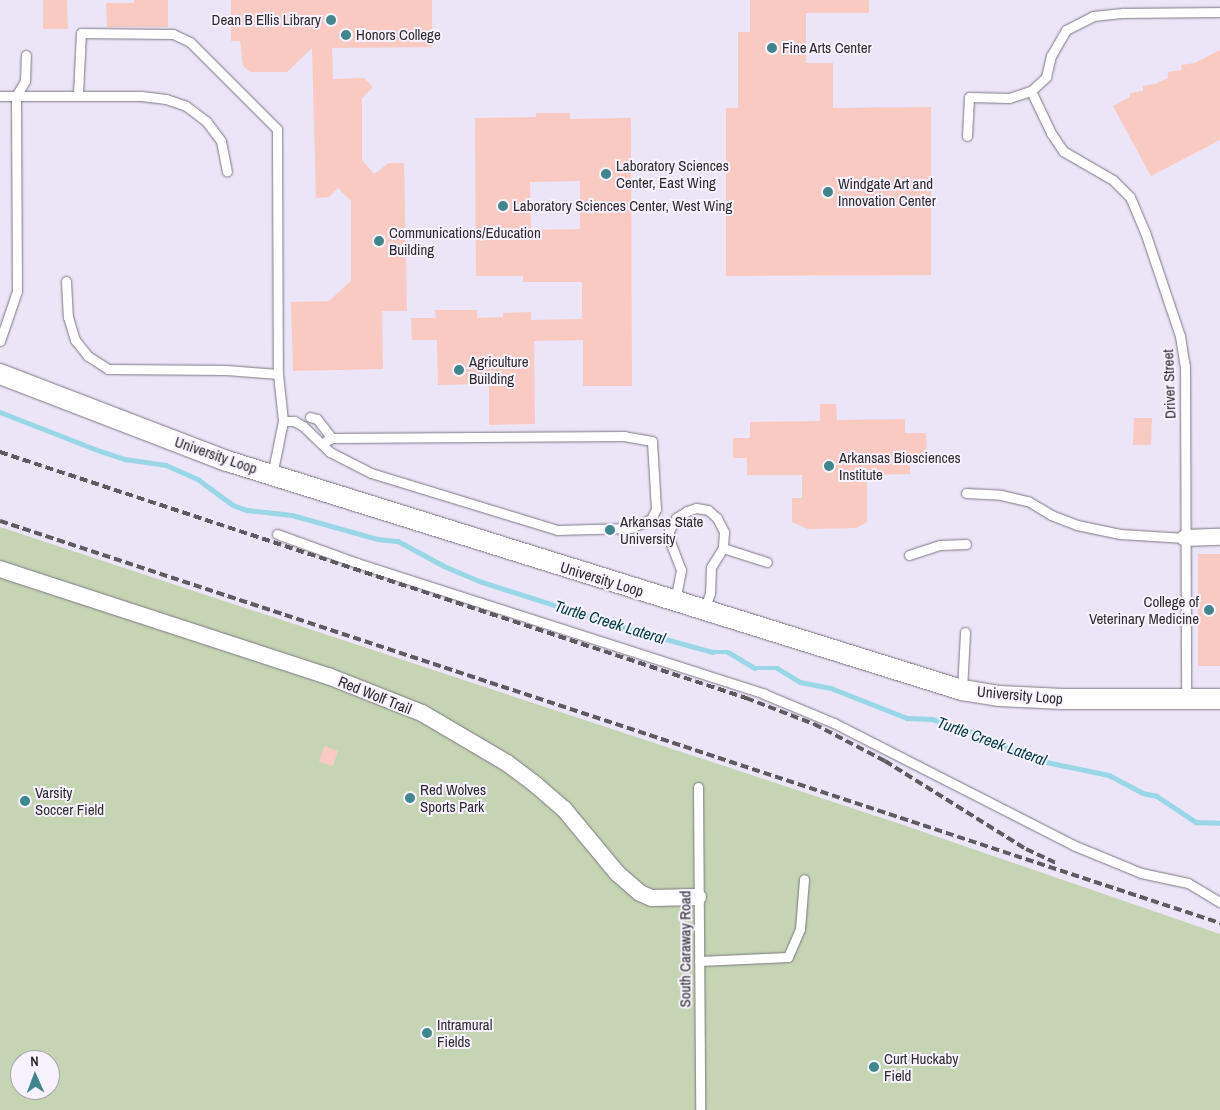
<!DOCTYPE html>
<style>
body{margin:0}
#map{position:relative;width:1220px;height:1110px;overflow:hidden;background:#f7f2fe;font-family:"Archivo Narrow",sans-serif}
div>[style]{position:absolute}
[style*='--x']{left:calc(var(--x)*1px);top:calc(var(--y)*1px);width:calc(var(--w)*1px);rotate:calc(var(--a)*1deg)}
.built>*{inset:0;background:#ece4f7}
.green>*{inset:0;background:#c5d5b3}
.stream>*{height:4.5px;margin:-2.25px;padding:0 2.25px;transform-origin:2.25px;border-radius:2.25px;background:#99d7e7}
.building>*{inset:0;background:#f8cac1}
.roads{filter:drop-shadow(0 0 1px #7c7782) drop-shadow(0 0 1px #7c7782)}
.service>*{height:9px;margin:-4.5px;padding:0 4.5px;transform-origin:4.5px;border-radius:4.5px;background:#fff}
.minor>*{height:16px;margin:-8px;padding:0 8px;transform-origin:8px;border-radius:8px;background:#fff}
.tertiary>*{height:20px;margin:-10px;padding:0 10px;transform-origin:10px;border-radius:10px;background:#fff}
.rail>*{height:4px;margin-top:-2px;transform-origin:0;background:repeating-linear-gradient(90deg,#5d5a60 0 8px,transparent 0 12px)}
.dots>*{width:14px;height:14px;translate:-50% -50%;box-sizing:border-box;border:2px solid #f7f2fe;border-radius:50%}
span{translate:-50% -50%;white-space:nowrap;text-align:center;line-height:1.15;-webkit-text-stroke:4px #f7f2fe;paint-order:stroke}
.poi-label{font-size:15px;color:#2e2c30}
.right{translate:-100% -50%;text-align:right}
.left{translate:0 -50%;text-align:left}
.street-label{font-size:15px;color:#2e2c30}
.water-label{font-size:16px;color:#003c47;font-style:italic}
.north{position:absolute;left:10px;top:1050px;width:50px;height:50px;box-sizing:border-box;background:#f7f2fe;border:1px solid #a7a3ac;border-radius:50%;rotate:358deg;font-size:14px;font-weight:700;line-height:20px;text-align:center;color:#2e2c30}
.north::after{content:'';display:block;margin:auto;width:18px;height:22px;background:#3f868d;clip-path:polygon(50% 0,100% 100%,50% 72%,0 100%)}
</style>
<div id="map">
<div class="built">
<div style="clip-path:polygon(evenodd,0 0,1220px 0,1220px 1110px,0 1110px,0 0,20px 1060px,50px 1060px,50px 1090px,20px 1090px,20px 1060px)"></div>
</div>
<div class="green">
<div style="clip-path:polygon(evenodd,0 527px,903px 825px,1220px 934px,1220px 1110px,0 1110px,0 527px,20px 1060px,50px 1060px,50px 1090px,20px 1090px,20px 1060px)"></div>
</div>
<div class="stream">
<div style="--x:0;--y:412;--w:107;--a:21.3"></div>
<div style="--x:100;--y:451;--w:26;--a:18"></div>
<div style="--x:125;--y:459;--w:41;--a:8.3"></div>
<div style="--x:166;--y:465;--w:36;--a:24"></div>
<div style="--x:199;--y:480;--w:42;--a:36.3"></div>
<div style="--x:233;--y:505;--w:15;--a:20"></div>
<div style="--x:247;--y:510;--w:45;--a:6.3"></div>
<div style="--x:292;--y:515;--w:89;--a:15.6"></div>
<div style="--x:378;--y:539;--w:20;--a:6"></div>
<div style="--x:398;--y:541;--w:52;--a:28.5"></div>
<div style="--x:444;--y:566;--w:38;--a:23"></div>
<div style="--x:479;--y:581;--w:157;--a:17.7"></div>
<div style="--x:629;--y:629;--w:87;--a:15.3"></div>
<div style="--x:713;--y:652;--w:15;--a:0"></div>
<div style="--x:728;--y:652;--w:31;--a:31"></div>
<div style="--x:755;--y:668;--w:22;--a:0"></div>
<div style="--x:777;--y:668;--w:27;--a:31"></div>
<div style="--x:800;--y:682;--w:32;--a:11"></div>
<div style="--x:831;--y:688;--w:82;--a:21.5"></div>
<div style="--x:907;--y:718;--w:25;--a:2"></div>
<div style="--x:932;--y:719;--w:31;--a:17"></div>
<div style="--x:962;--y:728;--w:82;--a:23.1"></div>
<div style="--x:1037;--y:760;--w:74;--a:11.8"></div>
<div style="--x:1109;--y:775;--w:38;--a:28"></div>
<div style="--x:1143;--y:793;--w:14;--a:12"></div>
<div style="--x:1157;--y:796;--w:47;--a:33.7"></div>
<div style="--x:1196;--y:822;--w:24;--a:2"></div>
</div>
<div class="building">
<div style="clip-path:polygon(43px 0,67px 0,68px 29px,43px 29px)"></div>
<div style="clip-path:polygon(134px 0,168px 0,168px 27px,107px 27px,106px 3px,134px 3px)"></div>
<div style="clip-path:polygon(231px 0,432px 0,432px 47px,332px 48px,333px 79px,364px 78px,373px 87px,362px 98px,362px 160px,374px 174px,389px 163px,404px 163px,407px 311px,382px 311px,383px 369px,293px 371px,291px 302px,329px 301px,351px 281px,351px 201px,338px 188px,329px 197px,316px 198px,312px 48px,287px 72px,250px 72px,243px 66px,240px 41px,231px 41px)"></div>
<div style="clip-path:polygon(750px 0,869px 0,869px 13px,806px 13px,806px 63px,833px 63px,833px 108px,931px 107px,931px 275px,726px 276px,726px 108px,738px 108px,738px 32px,750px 32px)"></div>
<div style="clip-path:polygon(1220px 50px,1220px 140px,1151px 176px,1113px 106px,1130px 97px,1130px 93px,1143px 91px,1143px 86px,1155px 84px,1168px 78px,1168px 72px,1182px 70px,1181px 65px,1195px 63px)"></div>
<div style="clip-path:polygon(evenodd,536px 113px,570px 113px,570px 119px,631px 118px,632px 386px,583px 386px,583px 340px,534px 341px,535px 424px,489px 425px,489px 384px,438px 385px,437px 340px,412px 340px,411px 318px,436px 318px,435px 310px,477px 310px,477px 318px,503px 317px,503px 313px,531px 312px,531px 320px,582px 319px,582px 282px,523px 282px,523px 276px,476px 276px,475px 118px,536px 117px,536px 113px,580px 181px,580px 229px,531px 230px,530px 182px,580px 181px)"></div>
<div style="clip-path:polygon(820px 404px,836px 404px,837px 420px,905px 419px,905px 433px,926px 433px,927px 458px,910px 458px,910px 474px,867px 475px,867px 522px,856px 528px,808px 529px,792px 522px,792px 498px,802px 498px,802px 475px,747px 475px,747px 458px,733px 458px,733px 438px,750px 438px,750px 422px,820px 421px)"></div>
<div style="clip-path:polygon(1134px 418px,1152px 418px,1151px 445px,1133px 445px)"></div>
<div style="clip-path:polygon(1198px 554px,1220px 554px,1220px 666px,1198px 666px)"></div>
<div style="clip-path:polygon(324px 746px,338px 751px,333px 766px,319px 762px)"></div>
</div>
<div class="roads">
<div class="service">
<div style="--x:1031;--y:91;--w:47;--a:64.5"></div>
<div style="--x:1051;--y:133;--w:22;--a:56"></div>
<div style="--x:1063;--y:151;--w:58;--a:30.1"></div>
<div style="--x:1113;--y:180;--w:24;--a:45"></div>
<div style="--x:1130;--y:197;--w:38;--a:67"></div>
<div style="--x:1145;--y:232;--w:110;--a:71.4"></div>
<div style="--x:1180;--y:336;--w:30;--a:81"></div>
<div style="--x:1185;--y:366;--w:333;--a:89.8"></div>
<div style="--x:78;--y:94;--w:61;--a:-87.2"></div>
<div style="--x:81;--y:33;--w:92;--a:0.6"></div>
<div style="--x:173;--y:34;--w:19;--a:25"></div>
<div style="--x:190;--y:42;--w:123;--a:45"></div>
<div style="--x:277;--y:129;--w:245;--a:89.8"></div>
<div style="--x:278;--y:374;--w:47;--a:83.9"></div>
<div style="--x:283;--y:421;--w:55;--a:101.5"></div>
<div style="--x:0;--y:96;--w:141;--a:0"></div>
<div style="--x:141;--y:96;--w:25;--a:7"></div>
<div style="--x:166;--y:99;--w:21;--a:19"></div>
<div style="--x:186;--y:106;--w:25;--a:37"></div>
<div style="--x:206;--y:121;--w:25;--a:53"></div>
<div style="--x:221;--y:141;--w:31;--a:79"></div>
<div style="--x:967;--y:136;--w:39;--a:-87"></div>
<div style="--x:969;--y:97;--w:40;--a:1.4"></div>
<div style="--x:1009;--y:98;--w:23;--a:-18"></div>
<div style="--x:1031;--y:91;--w:21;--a:-43"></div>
<div style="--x:1046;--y:77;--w:22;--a:-77"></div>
<div style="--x:1051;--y:56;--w:30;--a:-60"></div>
<div style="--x:1066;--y:30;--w:30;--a:-27"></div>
<div style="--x:1093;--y:16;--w:30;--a:-6"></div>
<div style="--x:1123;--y:13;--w:97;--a:-0.6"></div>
<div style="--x:66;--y:281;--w:36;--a:87"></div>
<div style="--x:68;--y:317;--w:24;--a:73"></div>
<div style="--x:75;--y:340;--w:21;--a:51"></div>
<div style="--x:88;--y:356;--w:24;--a:33"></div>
<div style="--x:108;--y:369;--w:118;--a:0.5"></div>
<div style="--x:226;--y:370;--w:52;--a:4.4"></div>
<div style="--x:0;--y:341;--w:53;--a:-71.2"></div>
<div style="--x:17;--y:291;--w:195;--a:-90.3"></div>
<div style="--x:16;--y:96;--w:17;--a:-59"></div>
<div style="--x:25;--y:81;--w:26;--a:-88"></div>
<div style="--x:310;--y:417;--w:7;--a:16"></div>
<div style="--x:317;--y:419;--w:24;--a:52"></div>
<div style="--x:283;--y:421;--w:11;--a:0"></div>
<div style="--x:294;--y:421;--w:10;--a:29"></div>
<div style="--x:303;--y:426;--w:37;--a:44"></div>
<div style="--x:330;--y:452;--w:46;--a:27.1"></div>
<div style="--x:371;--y:473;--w:195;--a:17"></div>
<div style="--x:557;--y:530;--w:74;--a:-1.5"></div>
<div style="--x:631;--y:528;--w:22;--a:-24"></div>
<div style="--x:651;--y:519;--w:11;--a:-63"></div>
<div style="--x:656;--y:509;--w:68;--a:-93.4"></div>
<div style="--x:652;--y:441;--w:27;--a:-170"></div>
<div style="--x:625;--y:436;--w:293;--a:179.6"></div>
<div style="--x:332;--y:438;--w:7;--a:153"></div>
<div style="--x:326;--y:441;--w:5;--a:127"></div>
<div style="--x:966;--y:493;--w:35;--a:3"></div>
<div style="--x:1001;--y:495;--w:28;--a:13"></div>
<div style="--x:1028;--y:501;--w:27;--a:31"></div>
<div style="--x:1051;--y:515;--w:28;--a:21"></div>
<div style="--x:1077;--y:525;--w:44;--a:11.8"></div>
<div style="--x:1120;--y:534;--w:65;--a:3.5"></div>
<div style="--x:277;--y:534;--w:85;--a:19.9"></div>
<div style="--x:357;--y:563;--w:428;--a:17.8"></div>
<div style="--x:764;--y:694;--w:76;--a:22.5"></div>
<div style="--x:834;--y:723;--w:268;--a:27"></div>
<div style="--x:1073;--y:845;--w:74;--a:22.4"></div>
<div style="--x:1141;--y:873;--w:48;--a:12"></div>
<div style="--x:1188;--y:883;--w:37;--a:31"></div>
<div style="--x:723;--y:548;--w:46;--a:17.7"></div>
<div style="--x:909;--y:555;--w:33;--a:-18"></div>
<div style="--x:940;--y:545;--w:26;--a:-2"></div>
<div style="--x:675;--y:601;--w:32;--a:-79"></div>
<div style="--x:681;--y:570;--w:31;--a:-111"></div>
<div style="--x:670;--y:541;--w:10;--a:-96"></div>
<div style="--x:669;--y:531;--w:15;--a:-62"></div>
<div style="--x:676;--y:518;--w:13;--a:-32"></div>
<div style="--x:687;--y:511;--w:9;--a:-18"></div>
<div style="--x:696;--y:508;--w:12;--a:9"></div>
<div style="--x:708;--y:510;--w:12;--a:42"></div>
<div style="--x:717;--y:518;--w:16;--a:63"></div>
<div style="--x:724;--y:532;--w:16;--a:94"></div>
<div style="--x:723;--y:548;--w:22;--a:122"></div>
<div style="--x:711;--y:567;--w:26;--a:92"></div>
<div style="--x:710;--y:593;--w:18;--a:109"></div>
<div style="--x:962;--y:690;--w:58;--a:-87"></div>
<div style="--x:698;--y:787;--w:323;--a:89.6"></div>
<div style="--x:699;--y:961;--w:89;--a:-2.6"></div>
<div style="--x:788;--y:957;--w:30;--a:-67"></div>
<div style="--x:800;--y:929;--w:50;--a:-85.4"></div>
</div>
<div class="minor">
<div style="--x:1185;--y:538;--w:35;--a:-2"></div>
<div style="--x:0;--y:569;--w:345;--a:18.1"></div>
<div style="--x:328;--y:676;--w:101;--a:21.5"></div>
<div style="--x:422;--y:713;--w:99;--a:30.5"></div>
<div style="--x:507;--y:763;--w:36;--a:37"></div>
<div style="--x:536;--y:785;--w:37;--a:41"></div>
<div style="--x:564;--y:809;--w:83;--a:50.4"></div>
<div style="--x:617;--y:873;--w:30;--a:41"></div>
<div style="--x:640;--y:893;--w:13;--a:23"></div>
<div style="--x:652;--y:898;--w:46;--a:-1.2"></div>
</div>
<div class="tertiary">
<div style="--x:0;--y:374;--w:243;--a:21"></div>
<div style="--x:227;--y:461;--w:770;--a:17.31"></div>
<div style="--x:962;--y:690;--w:37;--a:9"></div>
<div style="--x:999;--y:696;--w:64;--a:2.7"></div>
<div style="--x:1063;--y:699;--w:157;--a:0"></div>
</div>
</div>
<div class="rail">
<div style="--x:0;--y:452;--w:786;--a:18.25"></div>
<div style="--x:746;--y:698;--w:73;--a:20.9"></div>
<div style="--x:814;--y:724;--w:80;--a:27.5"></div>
<div style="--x:885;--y:761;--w:166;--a:32"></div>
<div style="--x:1026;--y:849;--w:35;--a:25"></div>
<div style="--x:0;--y:521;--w:1285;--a:18.24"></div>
</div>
<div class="dots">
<div style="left:331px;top:20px;background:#3f868d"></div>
<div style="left:346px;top:35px;background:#3f868d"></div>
<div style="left:772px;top:48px;background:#3f868d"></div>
<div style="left:606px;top:174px;background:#3f868d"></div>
<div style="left:828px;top:192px;background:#3f868d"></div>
<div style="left:503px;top:206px;background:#3f868d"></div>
<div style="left:379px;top:241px;background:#3f868d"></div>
<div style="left:459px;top:370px;background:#3f868d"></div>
<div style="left:829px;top:466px;background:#3f868d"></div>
<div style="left:610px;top:530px;background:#3f868d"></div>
<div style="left:1209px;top:610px;background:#3f868d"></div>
<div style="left:410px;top:798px;background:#3f868d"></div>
<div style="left:25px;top:801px;background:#3f868d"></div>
<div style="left:427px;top:1033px;background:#3f868d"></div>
<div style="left:874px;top:1067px;background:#3f868d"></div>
</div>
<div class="poi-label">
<span class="right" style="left:321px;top:20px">Dean B Ellis Library</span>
<span class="left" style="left:356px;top:35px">Honors College</span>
<span class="left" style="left:782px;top:48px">Fine Arts Center</span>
<span class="left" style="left:616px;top:174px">Laboratory Sciences<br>Center, East Wing</span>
<span class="left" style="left:838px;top:192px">Windgate Art and<br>Innovation Center</span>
<span class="left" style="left:513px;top:206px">Laboratory Sciences Center, West Wing</span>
<span class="left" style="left:389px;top:241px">Communications/Education<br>Building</span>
<span class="left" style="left:469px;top:370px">Agriculture<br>Building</span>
<span class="left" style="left:839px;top:466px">Arkansas Biosciences<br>Institute</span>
<span class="left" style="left:620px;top:530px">Arkansas State<br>University</span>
<span class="right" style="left:1199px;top:610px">College of<br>Veterinary Medicine</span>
<span class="left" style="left:420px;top:798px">Red Wolves<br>Sports Park</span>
<span class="left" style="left:35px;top:801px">Varsity<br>Soccer Field</span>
<span class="left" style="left:437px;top:1033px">Intramural<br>Fields</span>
<span class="left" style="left:884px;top:1067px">Curt Huckaby<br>Field</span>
</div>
<div class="street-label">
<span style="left:1169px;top:384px;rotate:-92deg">Driver Street</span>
<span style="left:216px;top:455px;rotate:19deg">University Loop</span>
<span style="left:602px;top:579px;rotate:17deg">University Loop</span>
<span style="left:375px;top:695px;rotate:22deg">Red Wolf Trail</span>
<span style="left:1020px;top:695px;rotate:5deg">University Loop</span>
<span style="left:685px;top:949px;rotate:-90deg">South Caraway Road</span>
</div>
<div class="water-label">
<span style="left:610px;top:622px;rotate:17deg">Turtle Creek Lateral</span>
<span style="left:992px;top:741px;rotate:20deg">Turtle Creek Lateral</span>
</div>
<div class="north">N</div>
</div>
